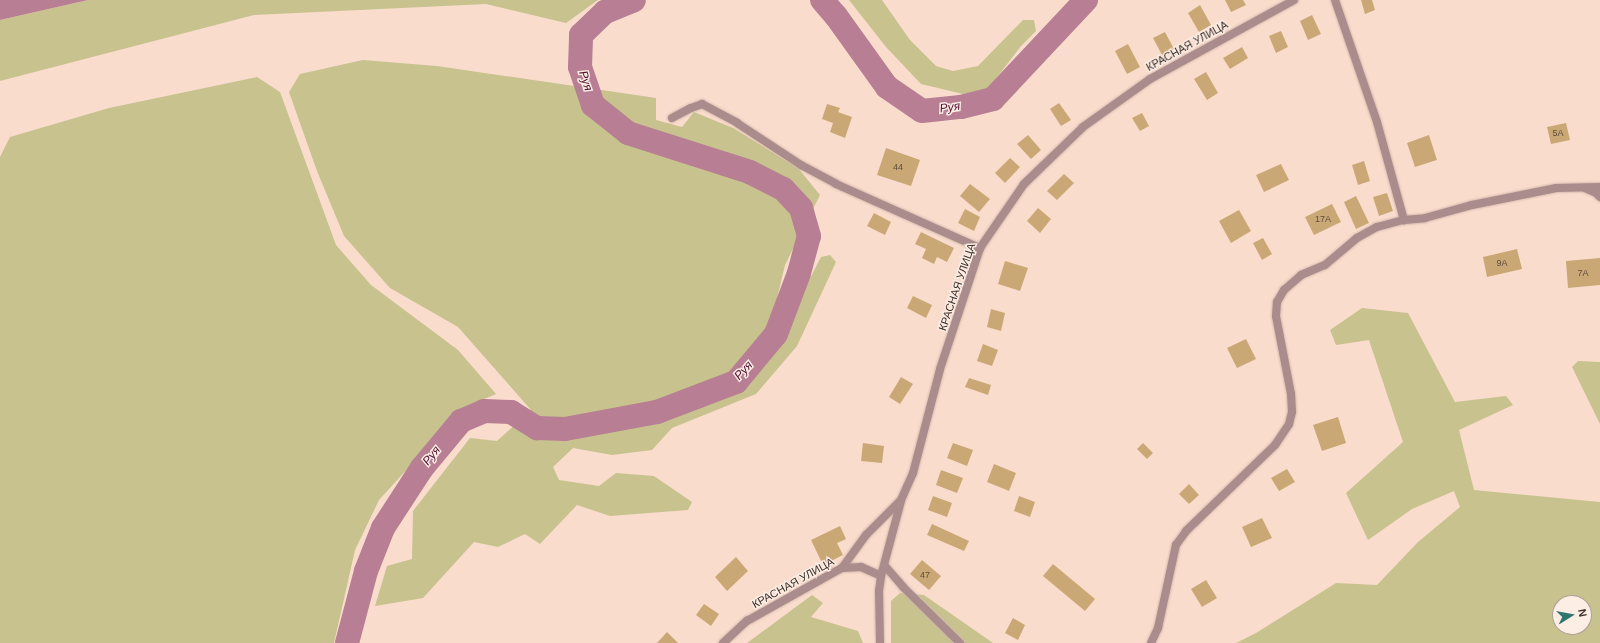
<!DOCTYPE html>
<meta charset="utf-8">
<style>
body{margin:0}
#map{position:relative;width:1600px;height:643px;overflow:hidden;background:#fadccd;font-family:Arial,sans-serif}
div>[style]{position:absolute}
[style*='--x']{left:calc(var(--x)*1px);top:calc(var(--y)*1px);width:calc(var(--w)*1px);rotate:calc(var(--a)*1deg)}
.green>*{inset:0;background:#c7c28e}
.water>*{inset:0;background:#b87e94}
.river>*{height:24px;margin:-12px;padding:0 12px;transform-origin:12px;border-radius:12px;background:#b87e94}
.building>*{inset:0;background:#caa876}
.roads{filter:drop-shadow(0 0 1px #d4b9ac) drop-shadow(0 0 1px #d4b9ac)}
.minor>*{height:8px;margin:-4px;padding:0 4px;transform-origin:4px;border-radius:4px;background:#a98c8b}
span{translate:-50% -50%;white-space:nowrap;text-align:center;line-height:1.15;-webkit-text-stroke:3px #fcede5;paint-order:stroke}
.number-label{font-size:9px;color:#604d3c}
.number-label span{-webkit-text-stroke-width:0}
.street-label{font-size:11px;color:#3d2f28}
.water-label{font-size:12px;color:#561033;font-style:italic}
.north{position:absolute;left:1552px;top:595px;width:40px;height:40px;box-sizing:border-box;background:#fcede5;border:1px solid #b0a199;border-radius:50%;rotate:79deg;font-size:11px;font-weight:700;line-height:16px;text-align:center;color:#3d2f28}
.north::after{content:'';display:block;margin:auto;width:14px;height:18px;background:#2f766e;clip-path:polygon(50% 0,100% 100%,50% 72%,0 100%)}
</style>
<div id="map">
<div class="green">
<div style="clip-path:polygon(88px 0,598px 0,566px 23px,486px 4px,254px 15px,0 81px,0 20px)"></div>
<div style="clip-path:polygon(849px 0,882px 0,910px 40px,936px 66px,953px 71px,978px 66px,1023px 20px,1034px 20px,1036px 31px,1021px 46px,988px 89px,963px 94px,921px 84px,886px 47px)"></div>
<div style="clip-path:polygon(363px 60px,437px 66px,656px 98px,656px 120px,682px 127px,694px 112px,733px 128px,798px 168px,820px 195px,785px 265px,773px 315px,786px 315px,802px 294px,821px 257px,830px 255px,836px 262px,797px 346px,756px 394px,672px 428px,652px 450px,612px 455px,573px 448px,553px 467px,559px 480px,599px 486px,616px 473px,654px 476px,692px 502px,688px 510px,610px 516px,577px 505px,540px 544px,525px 534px,498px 547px,474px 542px,423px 598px,375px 606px,387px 566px,412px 559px,413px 511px,470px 438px,497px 441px,531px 410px,458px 327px,390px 288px,344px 236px,317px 171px,289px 92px,300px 74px)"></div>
<div style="clip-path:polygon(257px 77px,280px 92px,336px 245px,371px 285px,458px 350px,496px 394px,463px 408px,379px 500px,355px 550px,334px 643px,0 643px,0 157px,10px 137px,109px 108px)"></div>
<div style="clip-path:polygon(evenodd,1362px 308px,1408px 313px,1455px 402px,1506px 396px,1513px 405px,1459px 430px,1474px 490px,1600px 502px,1600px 643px,1236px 643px,1256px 633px,1336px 583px,1377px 585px,1418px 542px,1460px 507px,1454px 491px,1412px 509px,1368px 540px,1346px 493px,1403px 442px,1369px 340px,1336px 345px,1330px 330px,1362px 308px,1560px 603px,1584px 603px,1584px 627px,1560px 627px,1560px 603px)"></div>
<div style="clip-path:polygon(1578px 361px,1600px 362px,1600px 424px,1572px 367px)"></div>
<div style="clip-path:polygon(900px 593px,924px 595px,993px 643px,891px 643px,891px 601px)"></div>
<div style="clip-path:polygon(812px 595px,823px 603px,811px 617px,858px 631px,863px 643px,747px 643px)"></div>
</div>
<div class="water">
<div style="clip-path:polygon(0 0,88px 0,0 20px)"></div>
</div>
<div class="river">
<div style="--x:822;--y:0;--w:21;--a:49"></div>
<div style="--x:836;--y:16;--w:87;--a:54.3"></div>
<div style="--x:887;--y:87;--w:42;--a:34.4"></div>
<div style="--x:922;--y:111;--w:39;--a:-6"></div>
<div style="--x:961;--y:107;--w:33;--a:-14"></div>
<div style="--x:993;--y:99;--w:136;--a:-46.8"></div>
<div style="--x:347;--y:643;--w:74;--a:-75.2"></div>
<div style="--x:366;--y:571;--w:46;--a:-68.4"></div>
<div style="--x:383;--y:528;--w:72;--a:-57"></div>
<div style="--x:422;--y:468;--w:61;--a:-50.3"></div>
<div style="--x:461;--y:421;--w:25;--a:-23"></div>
<div style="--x:484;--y:411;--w:27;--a:2"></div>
<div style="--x:511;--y:412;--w:31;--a:32"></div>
<div style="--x:537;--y:428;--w:28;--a:2"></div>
<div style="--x:565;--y:429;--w:94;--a:-10.5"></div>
<div style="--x:657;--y:412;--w:85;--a:-20.8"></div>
<div style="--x:736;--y:382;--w:62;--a:-50.2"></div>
<div style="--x:776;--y:334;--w:65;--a:-69.3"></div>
<div style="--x:799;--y:273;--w:38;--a:-75"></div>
<div style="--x:809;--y:236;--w:29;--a:-106"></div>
<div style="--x:801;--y:208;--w:26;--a:-133"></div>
<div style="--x:783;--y:189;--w:37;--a:-153"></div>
<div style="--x:750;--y:172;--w:128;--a:-162.3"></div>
<div style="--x:628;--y:133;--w:45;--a:-141.3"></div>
<div style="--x:593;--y:105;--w:40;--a:-108.9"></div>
<div style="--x:580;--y:67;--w:32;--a:-88"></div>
<div style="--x:581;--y:35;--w:33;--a:-44"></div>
<div style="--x:605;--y:12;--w:31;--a:-22"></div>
</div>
<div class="building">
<div style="clip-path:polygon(1225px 0,1243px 0,1246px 5px,1231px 12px)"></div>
<div style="clip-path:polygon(1361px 0,1372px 0,1375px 10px,1365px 14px)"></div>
<div style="clip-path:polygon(1200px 5px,1211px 25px,1199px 32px,1188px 13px)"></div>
<div style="clip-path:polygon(1312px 15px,1321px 34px,1308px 40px,1300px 21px)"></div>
<div style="clip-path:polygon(1281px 31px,1288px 47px,1276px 53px,1269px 36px)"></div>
<div style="clip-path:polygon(1165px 32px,1174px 49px,1162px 55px,1153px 38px)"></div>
<div style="clip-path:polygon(1128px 44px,1140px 67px,1127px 74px,1115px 51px)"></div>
<div style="clip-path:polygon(1242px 47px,1248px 58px,1230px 69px,1223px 58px)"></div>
<div style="clip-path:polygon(1206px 72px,1218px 93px,1207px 100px,1194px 79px)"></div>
<div style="clip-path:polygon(1059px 103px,1071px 120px,1061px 126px,1050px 109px)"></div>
<div style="clip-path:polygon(827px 104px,840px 108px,838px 112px,852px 117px,845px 138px,830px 132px,833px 123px,822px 119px)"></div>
<div style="clip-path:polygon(1142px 113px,1149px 126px,1140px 131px,1132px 118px)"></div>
<div style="clip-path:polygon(1566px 123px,1570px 140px,1551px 144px,1547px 127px)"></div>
<div style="clip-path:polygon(1028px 135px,1041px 150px,1031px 159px,1017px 144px)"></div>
<div style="clip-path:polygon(1429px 135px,1437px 160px,1415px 167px,1407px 143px)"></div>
<div style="clip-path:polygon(886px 148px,920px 160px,911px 186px,877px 175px)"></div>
<div style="clip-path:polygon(1010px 158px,1020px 167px,1005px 183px,995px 173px)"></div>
<div style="clip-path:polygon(1364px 161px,1370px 181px,1358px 185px,1352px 165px)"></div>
<div style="clip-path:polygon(1281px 164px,1289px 180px,1264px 192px,1256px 175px)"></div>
<div style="clip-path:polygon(1064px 174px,1074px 183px,1057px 200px,1047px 191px)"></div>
<div style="clip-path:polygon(970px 184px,990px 199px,979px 212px,960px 196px)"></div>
<div style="clip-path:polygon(1387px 193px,1393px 211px,1379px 216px,1373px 197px)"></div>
<div style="clip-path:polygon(1356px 196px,1369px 223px,1356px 229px,1344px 202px)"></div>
<div style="clip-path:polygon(1332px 204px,1341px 222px,1314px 235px,1305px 217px)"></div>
<div style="clip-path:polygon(1038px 208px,1051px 219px,1040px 233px,1027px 221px)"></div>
<div style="clip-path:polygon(965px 209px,980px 217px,974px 231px,958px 223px)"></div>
<div style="clip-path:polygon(1239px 210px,1251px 231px,1231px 243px,1219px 221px)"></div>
<div style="clip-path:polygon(874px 213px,891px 222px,885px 235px,867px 226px)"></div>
<div style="clip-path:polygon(921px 232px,954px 248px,947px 262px,937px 257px,934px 264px,922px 258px,926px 249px,915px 244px)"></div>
<div style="clip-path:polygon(1263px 238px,1272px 254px,1262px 260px,1253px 243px)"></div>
<div style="clip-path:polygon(1517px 249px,1522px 269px,1487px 277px,1483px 257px)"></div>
<div style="clip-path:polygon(1600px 258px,1600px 285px,1568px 288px,1566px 261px)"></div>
<div style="clip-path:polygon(1005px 261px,1028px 268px,1020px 291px,998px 284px)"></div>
<div style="clip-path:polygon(913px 296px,932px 305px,926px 318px,907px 308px)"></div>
<div style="clip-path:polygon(991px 309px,1005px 313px,1001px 331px,987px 327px)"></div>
<div style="clip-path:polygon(1246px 339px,1256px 359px,1237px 368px,1227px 348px)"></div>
<div style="clip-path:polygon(983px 344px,998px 350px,992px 366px,977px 361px)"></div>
<div style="clip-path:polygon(901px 377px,913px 384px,900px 404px,889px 397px)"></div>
<div style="clip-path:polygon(969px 378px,991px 385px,988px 395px,965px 387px)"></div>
<div style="clip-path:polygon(1338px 417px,1346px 443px,1322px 451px,1313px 425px)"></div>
<div style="clip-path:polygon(863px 443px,884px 446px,882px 463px,861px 461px)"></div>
<div style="clip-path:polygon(953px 443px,973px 450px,967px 466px,947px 458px)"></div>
<div style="clip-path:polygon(1143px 443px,1153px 453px,1147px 459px,1137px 449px)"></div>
<div style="clip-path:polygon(994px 464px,1016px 473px,1009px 491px,987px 482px)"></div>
<div style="clip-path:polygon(1287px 469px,1295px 482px,1279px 491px,1271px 478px)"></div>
<div style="clip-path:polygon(941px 470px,963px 478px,957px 493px,936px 485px)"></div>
<div style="clip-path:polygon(1189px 484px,1199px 495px,1189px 504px,1179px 494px)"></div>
<div style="clip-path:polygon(933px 496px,952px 503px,947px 517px,928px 510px)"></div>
<div style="clip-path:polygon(1019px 496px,1035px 502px,1030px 517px,1014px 511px)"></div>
<div style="clip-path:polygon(1262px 518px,1272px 538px,1251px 547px,1242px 527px)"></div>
<div style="clip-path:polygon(932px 524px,969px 541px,964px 551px,927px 535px)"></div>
<div style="clip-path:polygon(840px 526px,846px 539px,837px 543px,843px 555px,823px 565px,811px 540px)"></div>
<div style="clip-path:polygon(736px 557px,748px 571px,727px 591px,715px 577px)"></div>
<div style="clip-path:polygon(922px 560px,941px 576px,929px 590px,910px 574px)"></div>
<div style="clip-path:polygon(1053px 564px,1095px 599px,1085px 611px,1043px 576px)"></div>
<div style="clip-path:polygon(1206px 580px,1217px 598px,1202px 607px,1191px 589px)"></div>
<div style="clip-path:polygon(704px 604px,719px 614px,711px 626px,696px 615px)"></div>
<div style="clip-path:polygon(1013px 618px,1025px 625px,1018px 640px,1005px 633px)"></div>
<div style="clip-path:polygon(667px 632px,678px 643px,657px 643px)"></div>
</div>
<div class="roads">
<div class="minor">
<div style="--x:1335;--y:0;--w:129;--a:71"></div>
<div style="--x:1377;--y:122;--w:102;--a:74.6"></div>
<div style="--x:672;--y:118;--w:21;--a:-28"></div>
<div style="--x:691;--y:108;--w:12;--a:-20"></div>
<div style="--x:702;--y:104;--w:40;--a:28"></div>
<div style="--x:737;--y:123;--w:77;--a:33.3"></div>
<div style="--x:801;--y:165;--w:40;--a:28"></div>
<div style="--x:836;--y:184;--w:158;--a:24"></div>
<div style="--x:1585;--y:188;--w:12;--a:24"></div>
<div style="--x:1596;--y:193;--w:6;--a:45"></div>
<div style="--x:885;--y:566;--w:28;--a:49"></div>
<div style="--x:903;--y:587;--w:80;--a:44.5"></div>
<div style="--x:842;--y:568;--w:19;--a:-3"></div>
<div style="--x:861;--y:567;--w:22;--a:24"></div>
<div style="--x:723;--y:643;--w:33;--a:-43"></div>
<div style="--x:747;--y:621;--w:109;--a:-29.2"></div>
<div style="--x:842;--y:568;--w:41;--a:-54"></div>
<div style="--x:866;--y:535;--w:49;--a:-45"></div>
<div style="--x:901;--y:500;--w:30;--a:-66"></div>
<div style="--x:913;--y:473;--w:107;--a:-75.4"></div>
<div style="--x:940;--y:369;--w:127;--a:-71.7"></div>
<div style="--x:980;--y:248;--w:78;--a:-55.5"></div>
<div style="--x:1024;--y:184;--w:82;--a:-44"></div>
<div style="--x:1083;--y:127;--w:82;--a:-35.6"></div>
<div style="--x:1150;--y:79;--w:164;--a:-28.7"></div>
<div style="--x:880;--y:643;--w:52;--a:-91.1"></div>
<div style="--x:879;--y:591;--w:15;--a:-82"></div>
<div style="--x:881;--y:576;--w:78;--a:-75.1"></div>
<div style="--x:1151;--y:643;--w:17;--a:-65"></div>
<div style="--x:1158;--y:628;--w:85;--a:-77.8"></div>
<div style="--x:1176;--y:545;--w:17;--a:-54"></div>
<div style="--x:1186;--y:531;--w:124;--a:-44"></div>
<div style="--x:1275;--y:445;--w:25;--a:-56"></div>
<div style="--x:1289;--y:424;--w:12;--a:-76"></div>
<div style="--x:1292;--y:412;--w:18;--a:-93"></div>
<div style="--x:1291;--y:394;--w:79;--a:-100.9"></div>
<div style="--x:1276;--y:316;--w:14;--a:-86"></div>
<div style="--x:1277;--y:302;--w:14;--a:-60"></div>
<div style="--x:1284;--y:290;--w:23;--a:-41"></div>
<div style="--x:1301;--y:275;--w:26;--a:-23"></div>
<div style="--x:1325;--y:265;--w:42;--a:-40.2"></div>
<div style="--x:1357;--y:238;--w:23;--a:-29"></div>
<div style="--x:1377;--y:227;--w:28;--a:-15"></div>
<div style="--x:1404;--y:220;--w:21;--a:-5"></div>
<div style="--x:1425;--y:218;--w:49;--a:-15.5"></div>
<div style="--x:1472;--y:205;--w:86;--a:-11.4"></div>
<div style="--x:1556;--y:188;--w:44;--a:-1.3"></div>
</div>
</div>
<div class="number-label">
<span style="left:1558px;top:133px">5А</span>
<span style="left:898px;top:167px">44</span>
<span style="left:1323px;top:219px">17А</span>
<span style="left:1502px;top:263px">9А</span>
<span style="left:1583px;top:273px">7А</span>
<span style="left:925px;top:575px">47</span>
</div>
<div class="street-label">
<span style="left:1187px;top:46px;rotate:-29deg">КРАСНАЯ УЛИЦА</span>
<span style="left:957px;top:287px;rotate:-71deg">КРАСНАЯ УЛИЦА</span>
<span style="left:793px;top:583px;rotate:-29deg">КРАСНАЯ УЛИЦА</span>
</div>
<div class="water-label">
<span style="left:585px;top:81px;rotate:72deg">Руя</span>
<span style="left:950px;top:108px;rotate:-8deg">Руя</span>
<span style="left:744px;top:371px;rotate:-47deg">Руя</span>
<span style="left:432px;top:456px;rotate:-51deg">Руя</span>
</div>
<div class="north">N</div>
</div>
